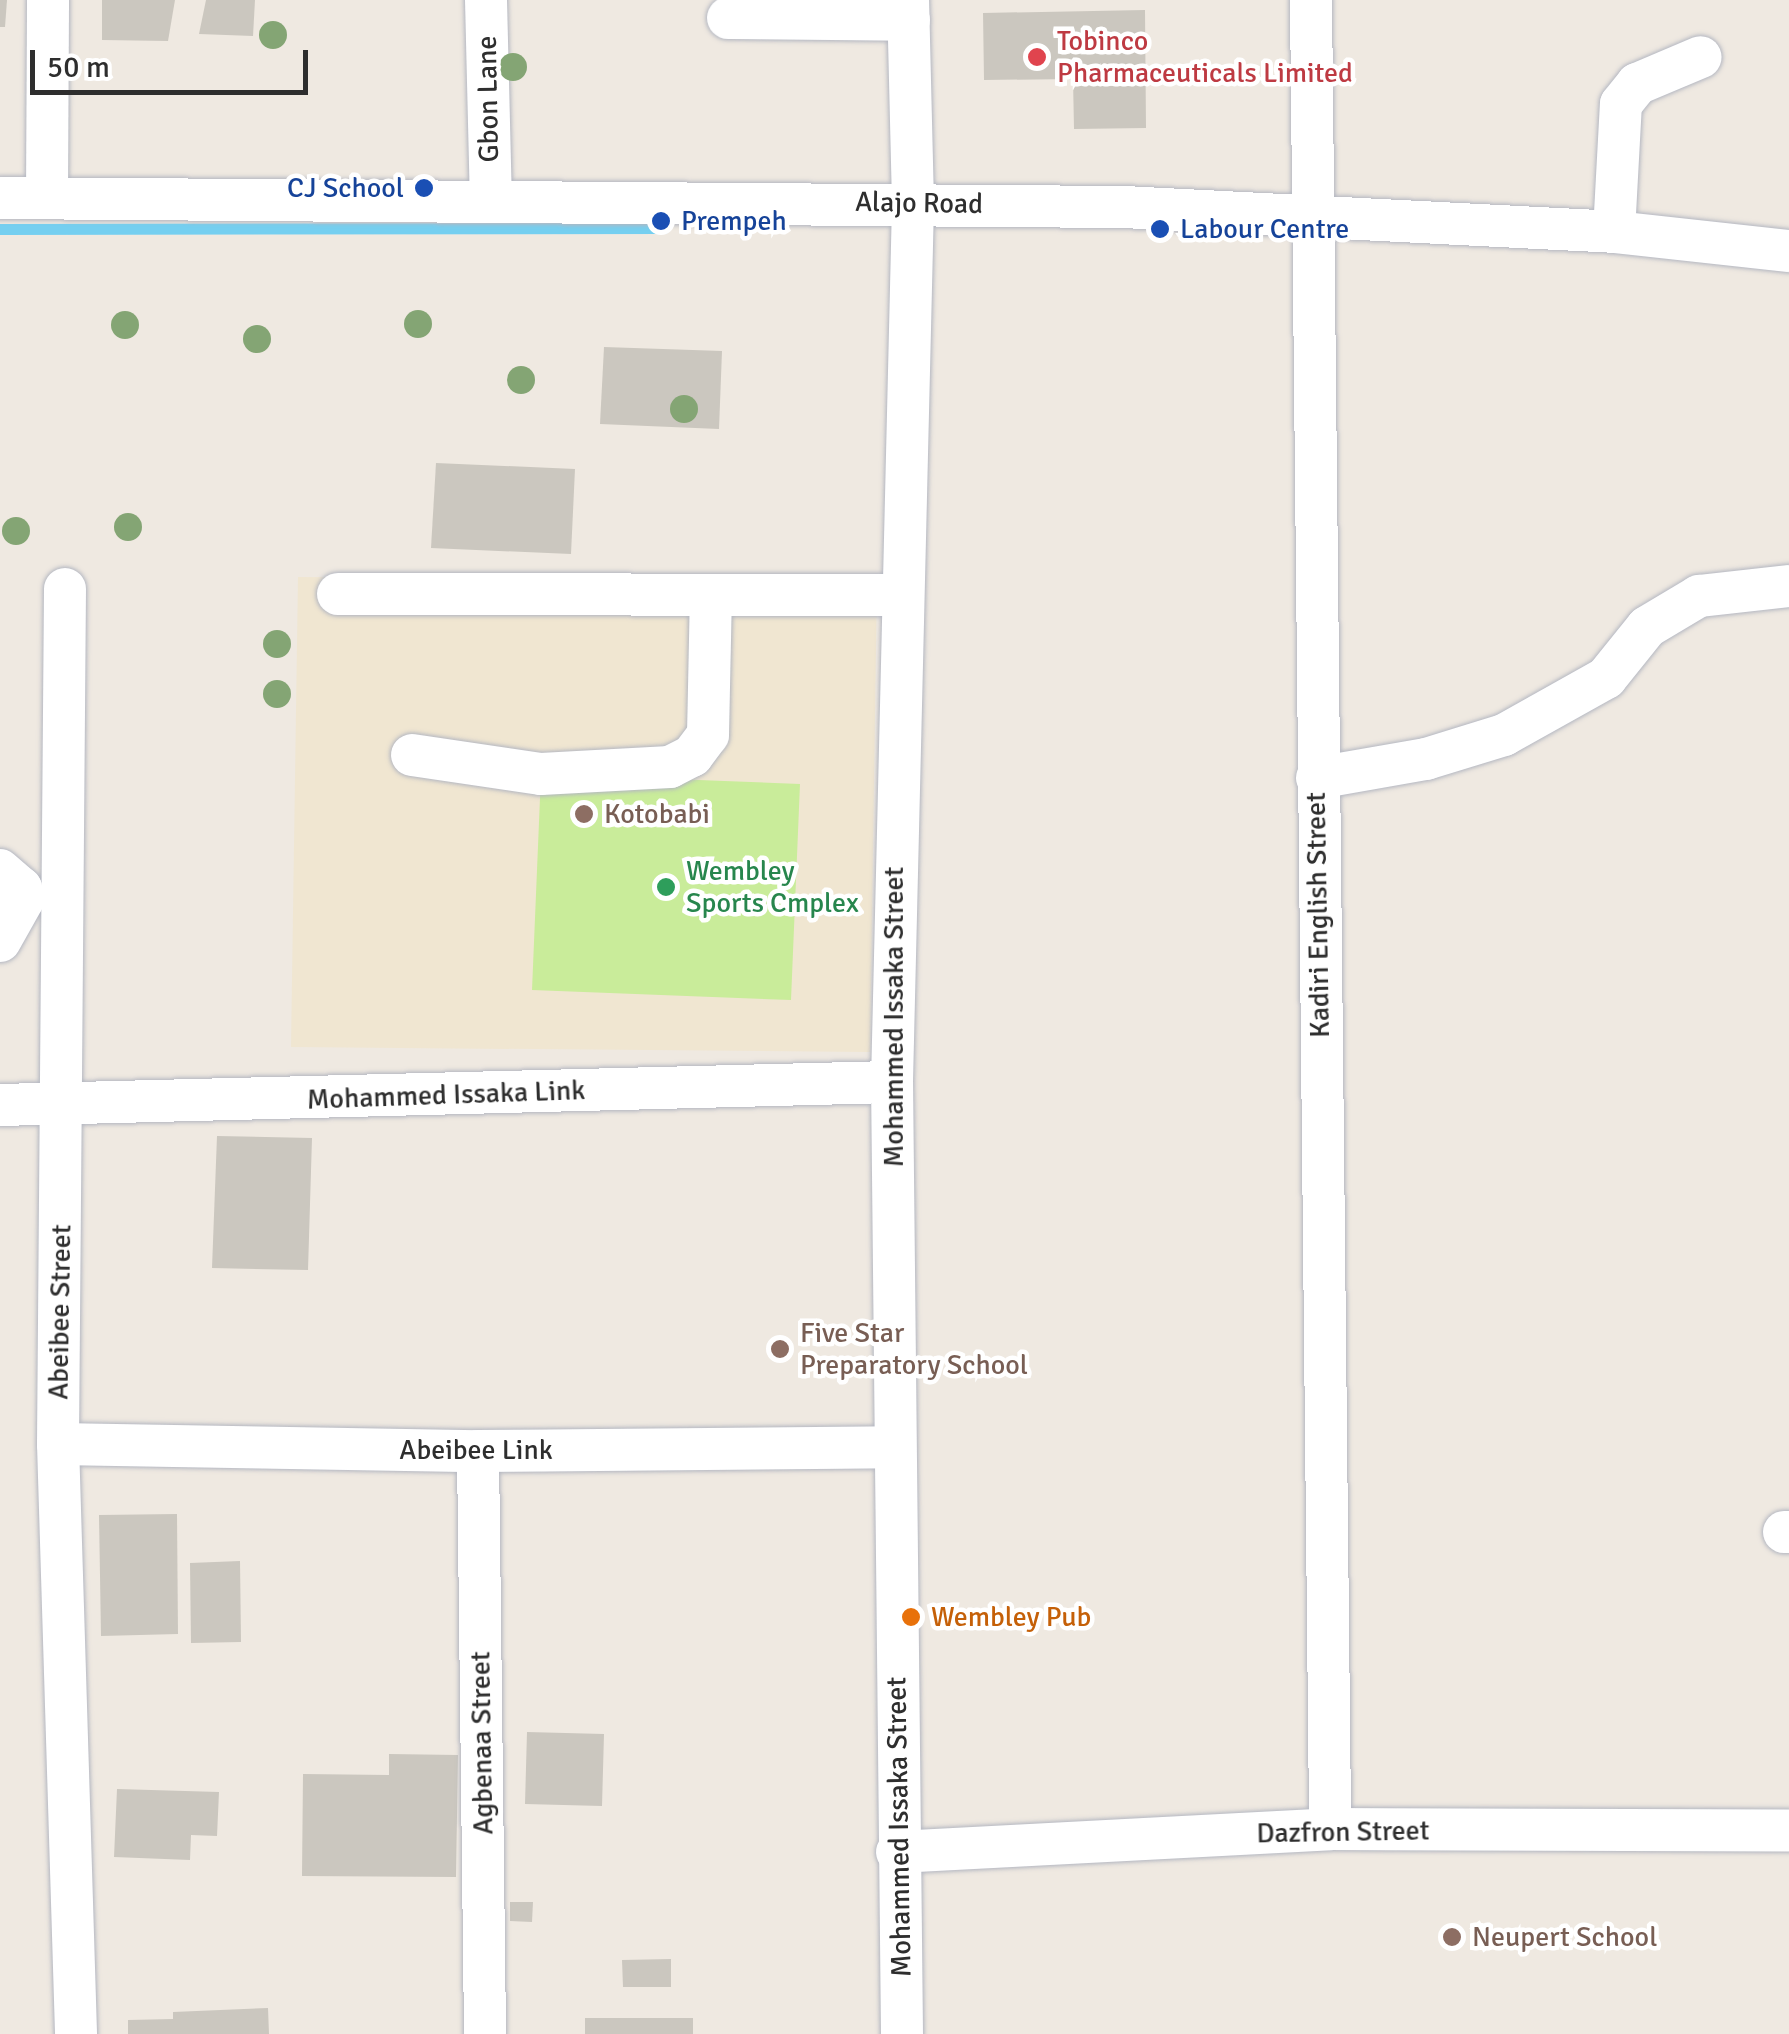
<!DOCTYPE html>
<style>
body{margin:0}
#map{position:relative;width:1789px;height:2034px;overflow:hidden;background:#efe9e1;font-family:Signika,sans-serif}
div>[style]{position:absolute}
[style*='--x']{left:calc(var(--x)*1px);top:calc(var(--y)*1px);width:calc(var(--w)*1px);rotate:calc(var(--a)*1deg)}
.education>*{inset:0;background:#f0e6d1}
.pitch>*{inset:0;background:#c9ec9a}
.stream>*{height:11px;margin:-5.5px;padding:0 5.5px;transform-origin:5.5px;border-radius:5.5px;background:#75cff0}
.building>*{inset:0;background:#cbc7bf}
.roads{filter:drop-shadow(0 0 2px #b4b7c1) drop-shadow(0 0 2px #b4b7c1)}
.minor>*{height:42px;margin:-21px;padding:0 21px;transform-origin:21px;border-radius:21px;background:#fff}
.trees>*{width:28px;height:28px;margin:-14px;border-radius:50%;background:#84a574}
.dots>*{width:28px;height:28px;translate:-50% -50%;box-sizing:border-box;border:5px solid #fff;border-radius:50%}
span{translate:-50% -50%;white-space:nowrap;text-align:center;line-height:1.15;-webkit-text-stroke:9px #fff;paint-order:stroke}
.health-label{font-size:28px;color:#be3a42}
.left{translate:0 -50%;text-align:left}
.street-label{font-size:28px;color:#2e2e2e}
.transit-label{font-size:28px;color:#164399}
.right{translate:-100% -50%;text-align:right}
.education-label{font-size:28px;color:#785e54}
.leisure-label{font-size:28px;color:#27864d}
.food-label{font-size:28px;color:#c56008}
.scale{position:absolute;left:30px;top:50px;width:278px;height:45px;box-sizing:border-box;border:5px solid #2e2e2e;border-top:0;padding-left:12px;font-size:30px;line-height:35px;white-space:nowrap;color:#2e2e2e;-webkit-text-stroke:8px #fff;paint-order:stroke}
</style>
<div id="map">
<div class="education">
<div style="clip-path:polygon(298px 577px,877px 582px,870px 1052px,291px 1047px)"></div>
</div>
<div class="pitch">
<div style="clip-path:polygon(541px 774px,800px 784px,791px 1000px,532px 990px)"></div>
</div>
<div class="stream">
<div style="--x:0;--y:229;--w:664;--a:-0.09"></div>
</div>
<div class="building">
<div style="clip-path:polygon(0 0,7px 0,5px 27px,0 27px)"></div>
<div style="clip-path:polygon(102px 0,175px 0,168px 41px,102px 40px)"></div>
<div style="clip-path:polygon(206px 0,255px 0,253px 36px,199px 34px)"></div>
<div style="clip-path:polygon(1145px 10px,1146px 128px,1074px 129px,1073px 79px,984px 80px,983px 13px)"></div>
<div style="clip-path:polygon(604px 347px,722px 351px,719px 429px,600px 424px)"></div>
<div style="clip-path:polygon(436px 463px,575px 469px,571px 554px,431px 548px)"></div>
<div style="clip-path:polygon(217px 1136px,312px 1138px,308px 1270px,212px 1268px)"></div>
<div style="clip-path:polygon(177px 1514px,178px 1634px,101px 1636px,99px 1515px)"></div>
<div style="clip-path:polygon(240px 1561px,241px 1642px,191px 1643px,190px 1563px)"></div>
<div style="clip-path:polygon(527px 1732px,604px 1734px,602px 1806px,525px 1804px)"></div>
<div style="clip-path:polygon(389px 1754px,458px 1755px,456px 1877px,302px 1876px,303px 1774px,389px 1775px)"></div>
<div style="clip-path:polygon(117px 1789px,219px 1792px,217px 1836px,191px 1835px,190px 1860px,114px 1857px)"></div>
<div style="clip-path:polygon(510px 1902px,533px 1902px,532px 1922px,510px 1921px)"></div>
<div style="clip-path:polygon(671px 1959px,671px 1987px,623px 1987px,622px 1960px)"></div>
<div style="clip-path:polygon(268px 2008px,269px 2034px,128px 2034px,128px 2020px,173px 2019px,173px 2012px)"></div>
<div style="clip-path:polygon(585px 2018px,693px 2018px,693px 2034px,585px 2034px)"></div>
</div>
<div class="roads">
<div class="minor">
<div style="--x:486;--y:0;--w:199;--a:88.6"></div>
<div style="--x:1311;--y:0;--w:1829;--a:89.4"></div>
<div style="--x:728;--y:18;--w:181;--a:0.6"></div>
<div style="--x:47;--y:196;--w:196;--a:-89.7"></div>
<div style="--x:0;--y:198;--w:1124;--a:0.46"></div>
<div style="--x:1124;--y:207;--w:491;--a:2.9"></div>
<div style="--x:1614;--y:232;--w:176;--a:6.2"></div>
<div style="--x:1614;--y:232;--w:128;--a:-86.9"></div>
<div style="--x:1621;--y:104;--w:26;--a:-51"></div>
<div style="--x:1637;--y:84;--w:69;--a:-22.9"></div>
<div style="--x:65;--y:589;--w:855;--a:90.47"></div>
<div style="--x:58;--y:1444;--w:590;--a:88.25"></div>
<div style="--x:338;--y:594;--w:562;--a:0.1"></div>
<div style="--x:412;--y:755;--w:130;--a:8.4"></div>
<div style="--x:541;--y:774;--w:129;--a:-3.1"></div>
<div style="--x:670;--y:767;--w:25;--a:-27"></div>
<div style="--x:692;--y:756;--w:26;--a:-53"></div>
<div style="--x:708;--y:735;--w:139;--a:-88.8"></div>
<div style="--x:1317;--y:778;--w:111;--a:-9.9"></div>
<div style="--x:1426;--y:759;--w:82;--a:-17.1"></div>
<div style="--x:1504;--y:735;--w:117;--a:-29.2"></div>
<div style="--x:1606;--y:678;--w:65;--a:-51.2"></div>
<div style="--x:1647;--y:627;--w:61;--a:-30.8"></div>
<div style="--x:1699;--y:596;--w:91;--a:-6.3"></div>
<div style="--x:0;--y:870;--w:28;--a:41"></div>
<div style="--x:21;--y:888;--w:12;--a:81"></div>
<div style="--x:23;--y:900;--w:47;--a:119.3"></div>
<div style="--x:0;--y:1105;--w:892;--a:-1.48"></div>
<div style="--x:58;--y:1444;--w:420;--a:1"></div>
<div style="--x:478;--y:1451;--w:417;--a:-0.5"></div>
<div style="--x:478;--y:1451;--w:583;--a:89.31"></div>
<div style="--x:1784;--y:1532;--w:5;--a:0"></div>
<div style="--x:897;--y:1852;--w:434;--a:-3"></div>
<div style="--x:1330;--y:1829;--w:459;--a:0.2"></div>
<div style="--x:902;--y:2034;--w:952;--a:-90.6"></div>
<div style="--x:892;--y:1082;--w:879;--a:-88.63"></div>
<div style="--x:913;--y:203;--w:203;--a:-91.4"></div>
</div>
</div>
<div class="trees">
<div style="left:273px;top:35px"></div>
<div style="left:513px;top:67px"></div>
<div style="left:418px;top:324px"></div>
<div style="left:125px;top:325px"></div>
<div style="left:257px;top:339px"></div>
<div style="left:521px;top:380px"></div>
<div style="left:684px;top:409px"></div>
<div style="left:128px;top:527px"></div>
<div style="left:16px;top:531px"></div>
<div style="left:277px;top:644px"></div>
<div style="left:277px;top:694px"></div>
</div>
<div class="dots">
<div style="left:1037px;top:57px;background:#e0444e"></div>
<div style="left:424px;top:188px;background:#1a4fb4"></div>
<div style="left:661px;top:221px;background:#1a4fb4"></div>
<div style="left:1160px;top:229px;background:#1a4fb4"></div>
<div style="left:584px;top:814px;background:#8d6e63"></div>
<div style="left:666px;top:887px;background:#2e9e5b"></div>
<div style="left:780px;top:1349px;background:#8d6e63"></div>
<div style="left:911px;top:1617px;background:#e8710a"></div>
<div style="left:1452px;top:1937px;background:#8d6e63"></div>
</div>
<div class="health-label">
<span class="left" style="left:1057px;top:57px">Tobinco<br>Pharmaceuticals Limited</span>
</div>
<div class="street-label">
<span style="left:488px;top:99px;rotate:-91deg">Gbon Lane</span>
<span style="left:919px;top:203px;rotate:1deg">Alajo Road</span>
<span style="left:1318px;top:915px;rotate:-91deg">Kadiri English Street</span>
<span style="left:894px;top:1017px;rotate:-90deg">Mohammed Issaka Street</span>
<span style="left:446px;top:1095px;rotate:-2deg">Mohammed Issaka Link</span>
<span style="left:60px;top:1312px;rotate:-89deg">Abeibee Street</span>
<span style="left:476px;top:1450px">Abeibee Link</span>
<span style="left:482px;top:1743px;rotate:-91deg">Agbenaa Street</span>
<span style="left:899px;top:1827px;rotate:-91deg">Mohammed Issaka Street</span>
<span style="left:1343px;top:1832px;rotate:-1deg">Dazfron Street</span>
</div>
<div class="transit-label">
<span class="right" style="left:404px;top:188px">CJ School</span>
<span class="left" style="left:681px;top:221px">Prempeh</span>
<span class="left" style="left:1180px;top:229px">Labour Centre</span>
</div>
<div class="education-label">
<span class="left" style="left:604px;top:814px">Kotobabi</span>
<span class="left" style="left:800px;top:1349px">Five Star<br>Preparatory School</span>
<span class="left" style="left:1472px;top:1937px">Neupert School</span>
</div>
<div class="leisure-label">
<span class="left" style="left:686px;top:887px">Wembley<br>Sports Cmplex</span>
</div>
<div class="food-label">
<span class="left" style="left:931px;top:1617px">Wembley Pub</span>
</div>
<div class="scale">50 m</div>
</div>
